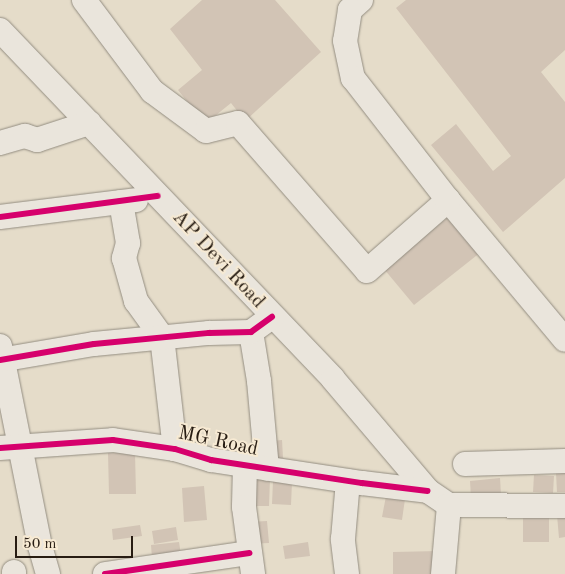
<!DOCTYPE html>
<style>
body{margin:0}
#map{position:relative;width:565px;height:574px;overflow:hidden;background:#e5dcc9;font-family:"Old Standard TT",serif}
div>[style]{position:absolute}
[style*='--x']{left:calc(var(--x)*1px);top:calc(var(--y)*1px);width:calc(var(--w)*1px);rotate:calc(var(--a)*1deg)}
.building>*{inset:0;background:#d2c4b5}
.roads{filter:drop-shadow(0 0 1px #938d81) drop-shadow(0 0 1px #938d81)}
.minor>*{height:24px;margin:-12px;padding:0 12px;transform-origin:12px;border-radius:12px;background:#eae5dc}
.cycleway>*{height:6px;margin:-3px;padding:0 3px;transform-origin:3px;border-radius:3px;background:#d6006c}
span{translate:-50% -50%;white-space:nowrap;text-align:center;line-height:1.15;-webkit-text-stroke:4px #f7ead3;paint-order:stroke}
.street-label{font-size:20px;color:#271c12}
.scale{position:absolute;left:15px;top:536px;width:118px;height:22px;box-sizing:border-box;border:2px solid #271c12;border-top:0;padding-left:6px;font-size:15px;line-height:18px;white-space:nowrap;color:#271c12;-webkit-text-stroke:4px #f7ead3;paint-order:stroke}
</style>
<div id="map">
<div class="building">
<div style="clip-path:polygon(202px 0,275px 0,321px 52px,245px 121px,231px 103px,205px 124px,178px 90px,202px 70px,170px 29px)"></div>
<div style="clip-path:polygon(406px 0,565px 0,565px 50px,541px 72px,565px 102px,565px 178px,503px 232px,431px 145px,456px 124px,493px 171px,511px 156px,396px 8px)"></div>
<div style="clip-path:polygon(452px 214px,481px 252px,414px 305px,384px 269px)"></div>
<div style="clip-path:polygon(282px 440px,283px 458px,270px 460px,268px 441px)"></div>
<div style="clip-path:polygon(108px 453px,135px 453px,136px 494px,109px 494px)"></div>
<div style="clip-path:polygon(565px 472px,565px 492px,557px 492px,556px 473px)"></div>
<div style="clip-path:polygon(534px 475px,554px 476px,553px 493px,533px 492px)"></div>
<div style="clip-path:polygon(251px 478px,270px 478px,269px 506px,251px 506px)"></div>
<div style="clip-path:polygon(500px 478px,501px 495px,471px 498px,470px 481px)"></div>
<div style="clip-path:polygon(273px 481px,292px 482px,291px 505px,272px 504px)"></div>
<div style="clip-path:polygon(204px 486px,207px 520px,184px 522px,182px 488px)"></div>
<div style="clip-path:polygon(386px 496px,405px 499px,402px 520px,382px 517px)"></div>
<div style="clip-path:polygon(557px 515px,565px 515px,565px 537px,559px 538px)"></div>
<div style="clip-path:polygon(523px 517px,549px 517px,549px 542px,523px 542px)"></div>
<div style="clip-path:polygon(267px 521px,269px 543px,251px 544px,249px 522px)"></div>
<div style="clip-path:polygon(140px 525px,142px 536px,113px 540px,112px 529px)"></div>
<div style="clip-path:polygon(176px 527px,178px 540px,154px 544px,152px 531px)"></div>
<div style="clip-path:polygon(179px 542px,181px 555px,152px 558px,151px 545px)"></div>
<div style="clip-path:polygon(308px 542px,310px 556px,285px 559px,283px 546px)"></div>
<div style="clip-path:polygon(439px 551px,440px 574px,393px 574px,393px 552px)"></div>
</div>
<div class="roads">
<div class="minor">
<div style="--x:84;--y:0;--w:114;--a:53.2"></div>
<div style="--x:152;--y:91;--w:67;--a:36.5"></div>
<div style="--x:206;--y:131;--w:33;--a:-14"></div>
<div style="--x:238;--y:123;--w:196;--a:48.9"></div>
<div style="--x:367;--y:271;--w:108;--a:-41.2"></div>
<div style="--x:448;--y:200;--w:182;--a:50.1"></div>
<div style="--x:361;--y:0;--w:15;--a:138"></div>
<div style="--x:350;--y:10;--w:31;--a:99"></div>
<div style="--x:345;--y:41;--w:38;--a:78"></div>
<div style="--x:353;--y:78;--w:155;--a:52.1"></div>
<div style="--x:0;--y:30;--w:482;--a:46.3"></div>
<div style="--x:333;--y:379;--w:147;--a:49.7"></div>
<div style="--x:428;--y:491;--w:25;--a:34"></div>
<div style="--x:449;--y:505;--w:116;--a:0.5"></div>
<div style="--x:0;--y:143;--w:26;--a:-16"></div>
<div style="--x:25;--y:136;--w:13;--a:18"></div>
<div style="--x:37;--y:140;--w:55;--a:-18.1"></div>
<div style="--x:121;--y:202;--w:42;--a:80.3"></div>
<div style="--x:128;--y:243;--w:16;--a:105"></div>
<div style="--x:124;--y:258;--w:45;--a:74.4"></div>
<div style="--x:136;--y:301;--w:44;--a:54.2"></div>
<div style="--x:162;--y:337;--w:113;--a:83.4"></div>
<div style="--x:0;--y:217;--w:137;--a:-7.1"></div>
<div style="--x:251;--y:332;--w:50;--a:80.7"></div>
<div style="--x:259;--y:381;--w:88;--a:84.8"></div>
<div style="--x:0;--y:346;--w:204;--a:78.7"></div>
<div style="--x:40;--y:546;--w:29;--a:74"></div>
<div style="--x:0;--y:360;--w:95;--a:-9.7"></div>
<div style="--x:94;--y:344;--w:116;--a:-5.5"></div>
<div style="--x:209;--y:333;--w:42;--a:-1.4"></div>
<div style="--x:251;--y:332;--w:26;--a:-36"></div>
<div style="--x:0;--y:448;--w:113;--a:-4"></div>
<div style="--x:113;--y:440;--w:63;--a:8.3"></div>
<div style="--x:175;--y:449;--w:38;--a:17"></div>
<div style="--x:211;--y:460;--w:153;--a:8.7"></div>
<div style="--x:362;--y:483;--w:66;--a:6.9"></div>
<div style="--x:465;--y:464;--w:100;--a:-1.7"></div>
<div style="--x:245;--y:465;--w:42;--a:91.4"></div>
<div style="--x:244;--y:507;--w:68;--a:82.3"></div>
<div style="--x:14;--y:572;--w:2;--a:90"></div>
<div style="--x:105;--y:574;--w:146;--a:-8.3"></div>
<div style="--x:347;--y:574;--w:35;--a:-97"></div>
<div style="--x:343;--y:539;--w:58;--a:-85.1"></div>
<div style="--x:443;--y:574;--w:69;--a:-85"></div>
</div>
</div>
<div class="cycleway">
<div style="--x:0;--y:217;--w:159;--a:-7.6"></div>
<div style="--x:0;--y:360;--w:95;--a:-9.7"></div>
<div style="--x:94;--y:344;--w:116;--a:-5.5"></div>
<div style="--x:209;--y:333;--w:42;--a:-1.4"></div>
<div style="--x:251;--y:332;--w:26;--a:-36"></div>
<div style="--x:0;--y:448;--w:113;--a:-4"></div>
<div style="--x:113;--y:440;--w:63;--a:8.3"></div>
<div style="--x:175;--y:449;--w:38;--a:17"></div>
<div style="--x:211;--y:460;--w:153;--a:8.7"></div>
<div style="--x:362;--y:483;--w:66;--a:6.9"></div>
<div style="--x:105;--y:574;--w:146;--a:-8.3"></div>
</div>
<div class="street-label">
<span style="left:218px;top:260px;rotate:47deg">AP Devi Road</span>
<span style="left:218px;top:442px;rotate:12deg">MG Road</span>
</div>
<div class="scale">50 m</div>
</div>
